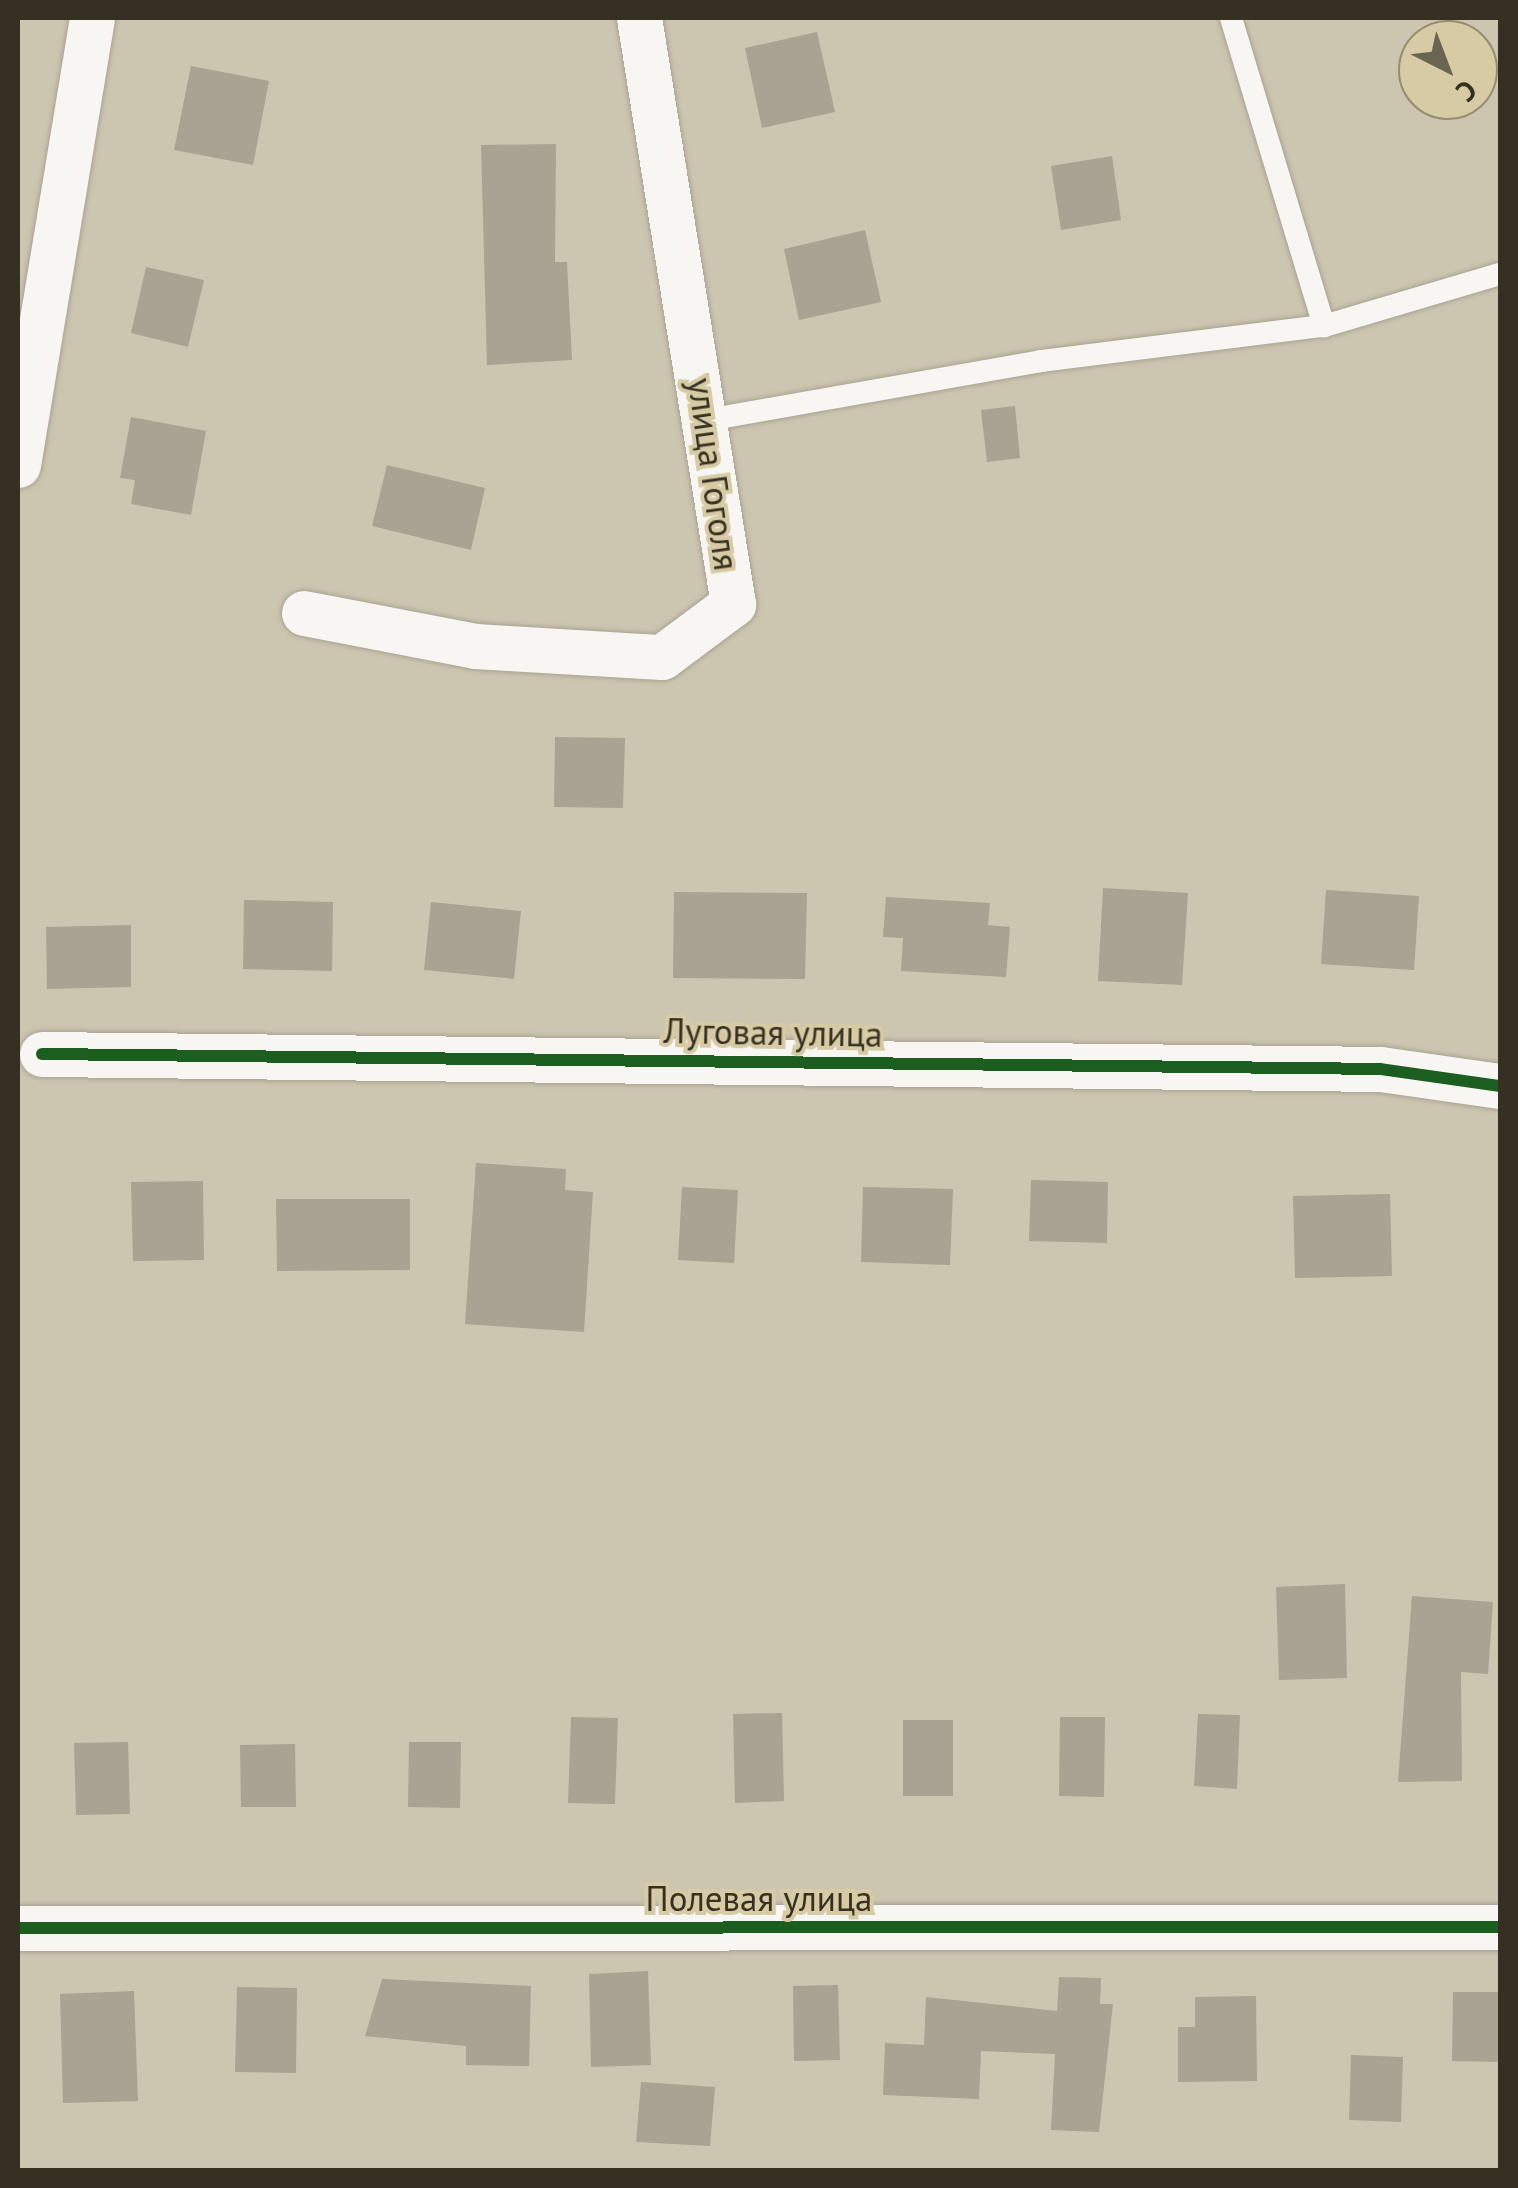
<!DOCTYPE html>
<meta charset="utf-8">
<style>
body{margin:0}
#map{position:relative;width:1518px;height:2188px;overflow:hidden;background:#ccc5b0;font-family:"PT Sans",sans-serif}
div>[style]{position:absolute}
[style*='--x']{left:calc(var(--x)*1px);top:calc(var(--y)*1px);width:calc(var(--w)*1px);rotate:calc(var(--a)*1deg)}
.building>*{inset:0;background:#a8a392}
.roads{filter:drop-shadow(0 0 2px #a9a393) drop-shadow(0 0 2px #a9a393)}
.lane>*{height:22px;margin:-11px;padding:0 11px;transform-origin:11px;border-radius:11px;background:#f7f6f3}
.street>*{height:45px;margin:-22.5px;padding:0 22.5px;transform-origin:22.5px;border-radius:22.5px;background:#f7f6f3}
.cycleway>*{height:12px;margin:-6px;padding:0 6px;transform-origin:6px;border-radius:6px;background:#1b5e20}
span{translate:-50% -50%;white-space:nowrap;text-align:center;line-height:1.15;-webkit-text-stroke:8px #d7cba5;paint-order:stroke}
.street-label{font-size:35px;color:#353021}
.frame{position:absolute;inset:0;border:20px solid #353021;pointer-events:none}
.north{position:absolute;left:1398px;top:20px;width:100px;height:100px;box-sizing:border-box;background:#d7cba5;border:2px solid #968d70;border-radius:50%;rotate:138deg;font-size:28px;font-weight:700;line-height:40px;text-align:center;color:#353021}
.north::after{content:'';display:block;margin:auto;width:35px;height:45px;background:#6a6453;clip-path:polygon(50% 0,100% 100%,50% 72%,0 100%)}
</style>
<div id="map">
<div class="building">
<div style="clip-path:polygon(817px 32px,835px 112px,762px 128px,745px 48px)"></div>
<div style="clip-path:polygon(191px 66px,269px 81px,253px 165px,174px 150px)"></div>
<div style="clip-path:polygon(556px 144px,555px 262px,567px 262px,572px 360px,487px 365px,481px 145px)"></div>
<div style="clip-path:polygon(1112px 156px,1121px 220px,1061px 230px,1051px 166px)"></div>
<div style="clip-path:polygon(865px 230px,881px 302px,799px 320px,784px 249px)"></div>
<div style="clip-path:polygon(146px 267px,204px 280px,188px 347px,131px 333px)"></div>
<div style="clip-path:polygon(1015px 406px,1020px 458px,987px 462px,981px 410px)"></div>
<div style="clip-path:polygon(131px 417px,206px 431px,191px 515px,131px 504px,135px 480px,120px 478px)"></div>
<div style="clip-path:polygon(387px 465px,485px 488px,471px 550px,372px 526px)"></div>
<div style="clip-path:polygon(555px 737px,625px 738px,623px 808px,554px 807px)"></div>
<div style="clip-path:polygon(1103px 888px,1188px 893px,1182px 985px,1098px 981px)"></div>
<div style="clip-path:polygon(1326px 890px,1419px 896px,1414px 970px,1321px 964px)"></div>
<div style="clip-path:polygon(674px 892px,807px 893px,805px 979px,673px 978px)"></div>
<div style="clip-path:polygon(886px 897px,990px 903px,988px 925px,1010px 927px,1006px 977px,901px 971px,903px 938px,883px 937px)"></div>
<div style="clip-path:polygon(244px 900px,333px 902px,332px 971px,243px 969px)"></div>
<div style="clip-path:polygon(431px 902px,521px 911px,514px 979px,424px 970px)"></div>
<div style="clip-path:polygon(131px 925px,131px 987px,47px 989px,46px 927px)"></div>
<div style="clip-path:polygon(476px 1163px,566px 1169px,565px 1190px,593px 1192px,584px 1332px,465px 1324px)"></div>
<div style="clip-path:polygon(1031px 1180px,1108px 1182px,1107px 1243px,1029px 1241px)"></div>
<div style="clip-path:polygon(203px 1181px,204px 1260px,133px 1261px,131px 1182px)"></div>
<div style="clip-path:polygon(682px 1187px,738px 1190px,734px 1263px,678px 1260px)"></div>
<div style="clip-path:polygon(863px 1187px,953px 1189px,950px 1265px,861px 1262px)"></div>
<div style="clip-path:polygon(1390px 1194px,1392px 1276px,1295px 1278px,1293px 1196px)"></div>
<div style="clip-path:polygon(276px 1199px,410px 1199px,410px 1270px,277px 1271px)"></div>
<div style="clip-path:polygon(1345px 1584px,1347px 1678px,1279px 1680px,1276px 1587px)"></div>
<div style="clip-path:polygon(1412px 1596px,1493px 1602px,1488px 1674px,1461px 1672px,1462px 1781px,1398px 1782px)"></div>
<div style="clip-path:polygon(782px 1713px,784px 1801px,735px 1803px,733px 1714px)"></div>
<div style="clip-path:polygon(1198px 1714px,1240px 1715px,1237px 1789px,1194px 1786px)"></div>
<div style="clip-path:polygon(571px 1717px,618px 1718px,615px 1804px,568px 1803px)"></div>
<div style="clip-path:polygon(1060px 1717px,1105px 1717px,1104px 1797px,1059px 1796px)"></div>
<div style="clip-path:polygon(903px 1720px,953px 1720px,953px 1796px,903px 1796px)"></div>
<div style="clip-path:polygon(128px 1742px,130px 1814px,76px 1815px,74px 1743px)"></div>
<div style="clip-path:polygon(409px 1742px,461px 1742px,460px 1808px,408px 1807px)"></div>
<div style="clip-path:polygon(295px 1744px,296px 1807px,241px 1807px,240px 1745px)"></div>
<div style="clip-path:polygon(648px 1971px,651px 2065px,591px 2067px,589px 1974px)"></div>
<div style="clip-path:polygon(1059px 1977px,1101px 1978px,1100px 2004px,1113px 2004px,1099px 2132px,1051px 2130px,1055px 2054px,981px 2051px,979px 2099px,883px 2095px,885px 2043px,924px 2045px,926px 1997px,1057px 2011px)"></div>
<div style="clip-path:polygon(382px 1979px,531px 1986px,529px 2066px,466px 2065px,466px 2046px,365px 2036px)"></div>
<div style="clip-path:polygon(838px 1985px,840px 2060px,794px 2061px,793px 1986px)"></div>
<div style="clip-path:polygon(237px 1987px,297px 1988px,296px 2073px,235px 2072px)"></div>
<div style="clip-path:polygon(134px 1991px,138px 2101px,63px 2103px,60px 1994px)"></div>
<div style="clip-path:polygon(1453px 1992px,1500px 1992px,1500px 2062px,1452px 2061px)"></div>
<div style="clip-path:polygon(1256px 1996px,1257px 2081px,1178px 2082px,1178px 2027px,1195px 2027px,1195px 1997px)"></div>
<div style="clip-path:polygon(1351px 2055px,1403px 2057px,1401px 2122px,1349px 2120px)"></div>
<div style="clip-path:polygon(641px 2082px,715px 2087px,710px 2146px,636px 2142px)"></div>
</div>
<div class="roads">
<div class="lane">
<div style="--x:1231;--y:18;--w:322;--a:73.2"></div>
<div style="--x:707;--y:420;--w:339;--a:-10"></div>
<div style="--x:1041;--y:361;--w:285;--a:-7.1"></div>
<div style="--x:1324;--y:326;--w:184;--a:-16.5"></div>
</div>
<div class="street">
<div style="--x:18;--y:465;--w:453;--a:-80.6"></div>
<div style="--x:304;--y:613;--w:174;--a:10.9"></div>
<div style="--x:475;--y:646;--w:187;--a:3.4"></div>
<div style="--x:662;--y:657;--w:89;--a:-36.7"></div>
<div style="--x:733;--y:604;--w:593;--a:-99.11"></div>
<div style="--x:42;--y:1054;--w:1338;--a:0.64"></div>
<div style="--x:1380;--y:1069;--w:121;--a:8.1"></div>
<div style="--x:18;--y:1928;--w:1482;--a:-0.04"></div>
</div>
</div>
<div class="cycleway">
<div style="--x:42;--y:1054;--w:1338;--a:0.64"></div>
<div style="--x:1380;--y:1069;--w:121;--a:8.1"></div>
<div style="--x:18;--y:1928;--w:1482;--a:-0.04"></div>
</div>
<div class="street-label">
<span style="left:714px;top:474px;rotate:82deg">улица Гоголя</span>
<span style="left:773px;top:1032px;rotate:1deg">Луговая улица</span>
<span style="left:759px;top:1898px">Полевая улица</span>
</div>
<div class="frame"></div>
<div class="north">С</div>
</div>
